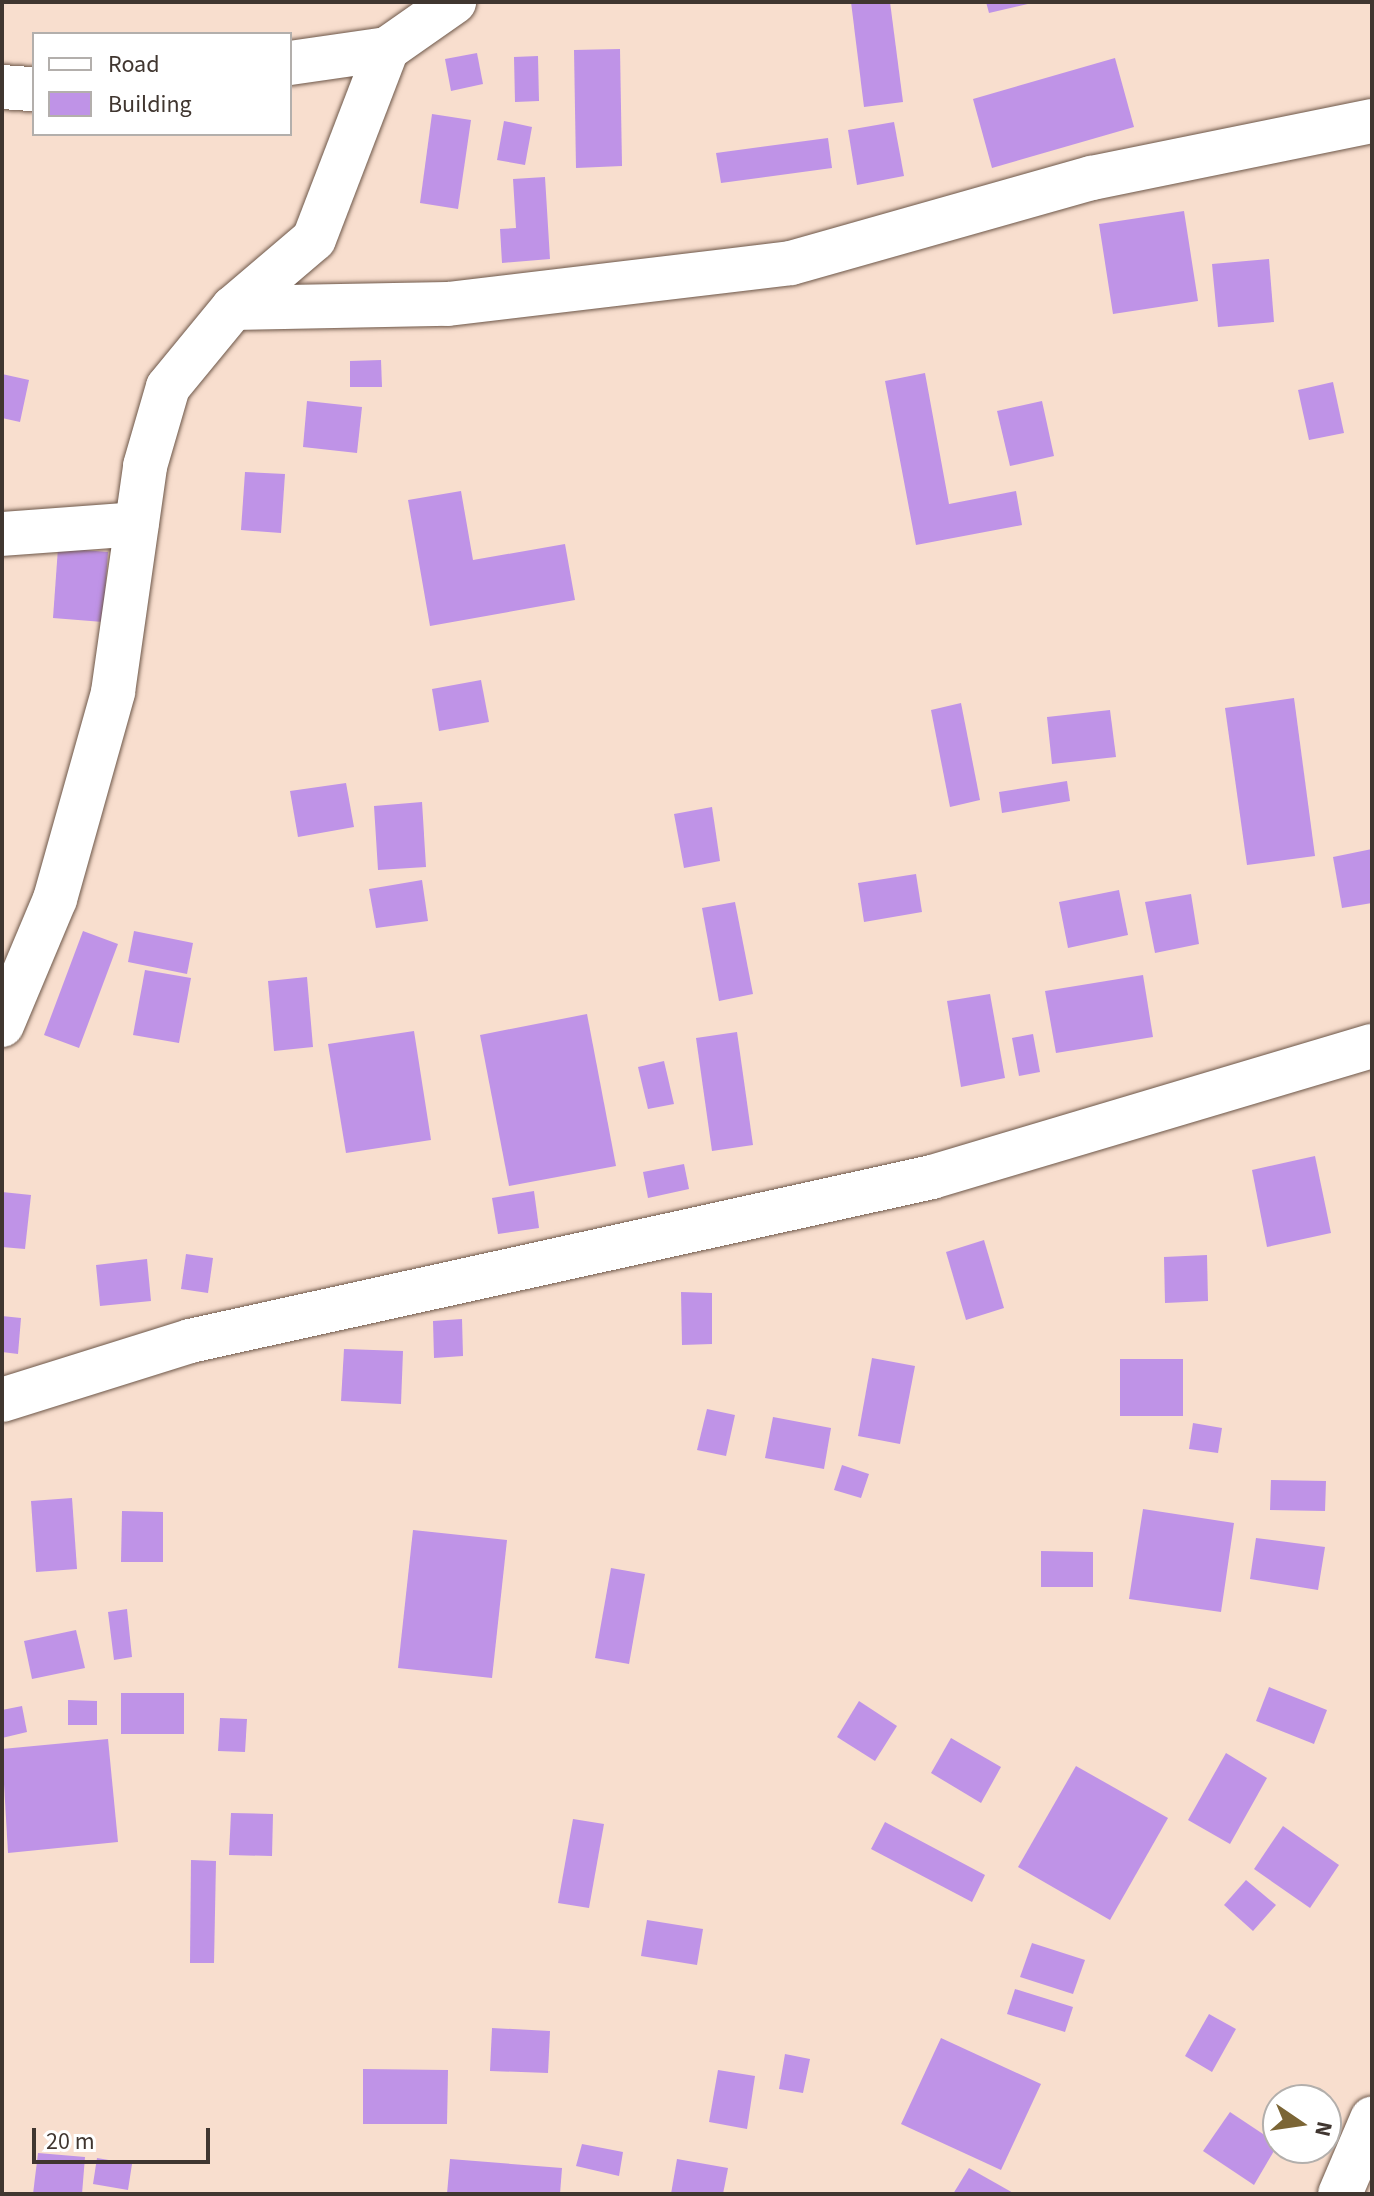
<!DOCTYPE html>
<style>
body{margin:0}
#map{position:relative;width:1374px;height:2196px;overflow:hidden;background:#f8dece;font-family:"Source Sans 3",sans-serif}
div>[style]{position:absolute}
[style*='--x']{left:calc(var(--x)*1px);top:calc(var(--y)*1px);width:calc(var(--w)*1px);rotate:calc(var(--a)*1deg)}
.building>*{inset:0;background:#bf93e7}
.roads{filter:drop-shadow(0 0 2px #6d5749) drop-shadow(0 0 2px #6d5749)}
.street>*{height:44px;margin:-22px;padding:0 22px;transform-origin:22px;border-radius:22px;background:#fff}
span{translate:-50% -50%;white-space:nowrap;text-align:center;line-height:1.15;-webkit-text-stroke:8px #fff;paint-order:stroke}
.frame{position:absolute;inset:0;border:4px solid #403630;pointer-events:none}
.legend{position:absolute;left:32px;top:32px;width:260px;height:104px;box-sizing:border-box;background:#fff;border:2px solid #b3afac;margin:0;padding:10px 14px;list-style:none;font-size:24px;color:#403630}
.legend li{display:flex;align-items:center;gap:16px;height:40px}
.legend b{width:40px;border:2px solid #b3afac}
.north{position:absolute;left:1262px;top:2084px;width:80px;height:80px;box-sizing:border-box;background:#fff;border:2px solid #b3afac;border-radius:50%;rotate:103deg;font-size:22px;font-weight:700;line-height:32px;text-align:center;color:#403630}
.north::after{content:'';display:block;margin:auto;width:28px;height:36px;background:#7b6535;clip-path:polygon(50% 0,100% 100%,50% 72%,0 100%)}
.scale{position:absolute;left:32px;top:2128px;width:178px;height:36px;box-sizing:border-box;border:4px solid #403630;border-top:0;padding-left:10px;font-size:24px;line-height:28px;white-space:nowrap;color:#403630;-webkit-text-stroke:6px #fff;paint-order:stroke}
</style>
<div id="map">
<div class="building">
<div style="clip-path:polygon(851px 2px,890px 2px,903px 102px,864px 107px)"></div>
<div style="clip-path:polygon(986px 2px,1032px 2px,1032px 3px,989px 13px)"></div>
<div style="clip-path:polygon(620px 49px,622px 166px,576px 168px,574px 50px)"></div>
<div style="clip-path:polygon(477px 53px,483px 84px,451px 91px,445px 59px)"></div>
<div style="clip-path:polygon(538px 56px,539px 101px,515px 102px,514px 57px)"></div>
<div style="clip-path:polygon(1115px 58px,1134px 127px,992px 168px,973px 99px)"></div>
<div style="clip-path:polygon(432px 114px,471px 120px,458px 209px,420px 203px)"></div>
<div style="clip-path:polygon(504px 121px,532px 127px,525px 165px,497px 160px)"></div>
<div style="clip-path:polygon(894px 122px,904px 176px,857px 185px,848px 130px)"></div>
<div style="clip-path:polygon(828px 138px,832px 168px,721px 183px,716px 153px)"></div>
<div style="clip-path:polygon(545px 177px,550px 259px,502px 263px,500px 229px,516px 228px,513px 179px)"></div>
<div style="clip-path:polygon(1184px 211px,1198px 301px,1113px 314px,1099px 224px)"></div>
<div style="clip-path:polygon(1269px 259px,1274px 322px,1218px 327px,1212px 264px)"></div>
<div style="clip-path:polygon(381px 360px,382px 387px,350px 387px,350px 361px)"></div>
<div style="clip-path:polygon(925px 373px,949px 504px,1016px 491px,1022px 525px,916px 545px,885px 381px)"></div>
<div style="clip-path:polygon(2px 374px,29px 380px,20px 422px,2px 418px)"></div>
<div style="clip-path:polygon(1333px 382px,1344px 433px,1309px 440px,1298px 390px)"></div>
<div style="clip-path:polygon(307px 401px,362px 407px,357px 453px,303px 447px)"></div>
<div style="clip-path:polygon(1042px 401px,1054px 456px,1010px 466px,997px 411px)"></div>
<div style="clip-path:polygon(245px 472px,285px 474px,281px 533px,241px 530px)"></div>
<div style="clip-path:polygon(461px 491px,473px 560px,565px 544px,575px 600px,430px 626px,408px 500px)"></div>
<div style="clip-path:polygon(58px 548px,108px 552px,103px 622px,53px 618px)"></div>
<div style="clip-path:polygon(481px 680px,489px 722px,439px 731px,432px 689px)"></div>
<div style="clip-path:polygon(1294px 698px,1315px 856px,1247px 865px,1225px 708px)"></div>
<div style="clip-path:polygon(961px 703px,980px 800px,950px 807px,931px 710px)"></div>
<div style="clip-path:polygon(1110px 710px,1116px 757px,1052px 764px,1047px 717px)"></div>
<div style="clip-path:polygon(1067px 781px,1070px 801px,1002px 813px,999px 792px)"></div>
<div style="clip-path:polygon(346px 783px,354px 827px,298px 837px,290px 791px)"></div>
<div style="clip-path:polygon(422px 802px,426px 867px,378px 870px,374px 806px)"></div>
<div style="clip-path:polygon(712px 807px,720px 861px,684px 868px,674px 814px)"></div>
<div style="clip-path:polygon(1372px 849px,1372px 903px,1342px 908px,1333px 857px)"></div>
<div style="clip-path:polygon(916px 874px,922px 912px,864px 922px,858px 883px)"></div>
<div style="clip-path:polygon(422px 880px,428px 921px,376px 928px,369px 889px)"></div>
<div style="clip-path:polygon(1119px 890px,1128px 935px,1068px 948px,1059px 902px)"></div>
<div style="clip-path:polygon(1191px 894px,1199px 944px,1155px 953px,1145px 902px)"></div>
<div style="clip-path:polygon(735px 902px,753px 994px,719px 1001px,702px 908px)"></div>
<div style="clip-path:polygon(83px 931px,118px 944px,79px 1048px,44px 1035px)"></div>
<div style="clip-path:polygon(134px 931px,193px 943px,187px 974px,128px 962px)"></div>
<div style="clip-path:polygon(145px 970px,191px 978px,179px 1043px,133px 1035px)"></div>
<div style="clip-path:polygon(1143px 975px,1153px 1037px,1056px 1053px,1045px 991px)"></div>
<div style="clip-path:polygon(307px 977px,313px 1047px,274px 1051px,268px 981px)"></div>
<div style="clip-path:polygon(990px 994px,1005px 1078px,961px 1087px,947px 1001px)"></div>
<div style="clip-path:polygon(587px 1014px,616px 1166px,509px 1186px,480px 1035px)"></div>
<div style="clip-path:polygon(414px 1031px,431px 1140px,346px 1153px,328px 1044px)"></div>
<div style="clip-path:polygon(737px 1032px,753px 1145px,712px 1151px,696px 1038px)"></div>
<div style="clip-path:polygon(1033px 1034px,1040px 1072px,1019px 1076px,1012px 1038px)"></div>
<div style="clip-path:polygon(664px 1061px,674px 1104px,648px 1109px,638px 1067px)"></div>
<div style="clip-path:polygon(1315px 1156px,1331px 1233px,1267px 1247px,1252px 1170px)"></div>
<div style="clip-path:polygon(684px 1164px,689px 1189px,648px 1198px,643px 1172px)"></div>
<div style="clip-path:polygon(534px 1191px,539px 1228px,498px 1234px,492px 1198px)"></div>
<div style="clip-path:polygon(2px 1192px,31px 1195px,25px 1249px,2px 1247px)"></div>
<div style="clip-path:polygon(984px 1240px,1004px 1308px,966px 1320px,946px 1252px)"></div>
<div style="clip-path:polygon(186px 1254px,213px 1258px,208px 1293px,181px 1289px)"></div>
<div style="clip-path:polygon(1207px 1255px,1208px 1301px,1165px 1303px,1164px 1257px)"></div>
<div style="clip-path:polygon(147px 1259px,151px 1301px,100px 1306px,96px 1265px)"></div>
<div style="clip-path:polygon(681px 1292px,712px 1293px,712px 1344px,682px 1345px)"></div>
<div style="clip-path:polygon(2px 1316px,21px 1318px,18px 1354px,2px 1352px)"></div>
<div style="clip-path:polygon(462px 1319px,463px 1356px,434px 1358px,433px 1321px)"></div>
<div style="clip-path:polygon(344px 1349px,403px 1351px,401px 1404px,341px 1401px)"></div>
<div style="clip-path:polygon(872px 1358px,915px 1366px,900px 1444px,858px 1436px)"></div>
<div style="clip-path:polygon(1120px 1359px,1183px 1359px,1183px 1416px,1120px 1416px)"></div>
<div style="clip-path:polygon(707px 1409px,735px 1415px,726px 1456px,697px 1450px)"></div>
<div style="clip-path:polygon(773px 1417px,831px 1428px,824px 1469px,765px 1458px)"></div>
<div style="clip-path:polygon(1193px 1423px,1222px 1428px,1218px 1453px,1189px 1449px)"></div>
<div style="clip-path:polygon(842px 1465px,869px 1474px,861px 1498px,834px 1490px)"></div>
<div style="clip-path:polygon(1271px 1480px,1326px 1481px,1325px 1511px,1270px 1510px)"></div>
<div style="clip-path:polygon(72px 1498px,77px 1569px,36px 1572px,31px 1501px)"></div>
<div style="clip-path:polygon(1143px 1509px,1234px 1523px,1221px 1612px,1129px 1599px)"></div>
<div style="clip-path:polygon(122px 1511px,163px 1512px,163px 1562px,121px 1562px)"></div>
<div style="clip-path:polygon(413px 1530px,507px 1540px,492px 1678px,398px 1668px)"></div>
<div style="clip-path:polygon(1256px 1538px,1325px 1547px,1318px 1590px,1250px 1579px)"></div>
<div style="clip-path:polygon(1041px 1551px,1093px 1552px,1093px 1587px,1041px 1587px)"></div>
<div style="clip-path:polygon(611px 1568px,645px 1574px,629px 1664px,595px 1658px)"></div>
<div style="clip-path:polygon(127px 1609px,132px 1657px,114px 1660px,108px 1612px)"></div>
<div style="clip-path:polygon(76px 1630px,85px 1668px,32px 1679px,24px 1641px)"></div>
<div style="clip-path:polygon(1269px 1687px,1327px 1710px,1314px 1744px,1256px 1721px)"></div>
<div style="clip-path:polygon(121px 1693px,184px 1693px,184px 1734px,121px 1734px)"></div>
<div style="clip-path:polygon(68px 1700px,97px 1701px,97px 1725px,68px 1725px)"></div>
<div style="clip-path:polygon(859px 1701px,897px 1726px,875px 1761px,837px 1737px)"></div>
<div style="clip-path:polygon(22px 1706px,27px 1732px,2px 1738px,2px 1710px)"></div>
<div style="clip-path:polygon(220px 1718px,247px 1719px,245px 1752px,218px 1751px)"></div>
<div style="clip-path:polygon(951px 1738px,1001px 1767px,981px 1803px,931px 1773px)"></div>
<div style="clip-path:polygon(108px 1739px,118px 1842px,8px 1853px,2px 1749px)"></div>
<div style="clip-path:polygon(1226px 1753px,1267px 1778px,1230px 1844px,1188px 1820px)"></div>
<div style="clip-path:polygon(1076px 1766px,1168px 1818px,1110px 1920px,1018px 1867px)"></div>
<div style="clip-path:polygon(231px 1813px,273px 1814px,272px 1856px,229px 1855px)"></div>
<div style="clip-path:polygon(573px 1819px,604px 1824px,589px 1908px,558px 1903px)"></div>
<div style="clip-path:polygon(885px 1822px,985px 1875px,972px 1902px,871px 1849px)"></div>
<div style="clip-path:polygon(1283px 1826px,1339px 1865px,1310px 1908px,1254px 1869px)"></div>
<div style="clip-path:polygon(191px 1860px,216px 1861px,214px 1963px,190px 1963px)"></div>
<div style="clip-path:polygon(1246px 1880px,1276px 1905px,1253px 1931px,1224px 1905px)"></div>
<div style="clip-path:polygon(647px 1920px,703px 1929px,697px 1965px,641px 1956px)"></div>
<div style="clip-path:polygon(1032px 1943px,1085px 1960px,1073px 1994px,1020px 1977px)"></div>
<div style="clip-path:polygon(1015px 1989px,1073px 2007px,1065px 2032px,1007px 2014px)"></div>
<div style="clip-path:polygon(1209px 2014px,1236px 2029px,1212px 2072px,1185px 2056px)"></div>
<div style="clip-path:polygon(492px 2028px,550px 2031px,548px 2073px,490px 2071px)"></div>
<div style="clip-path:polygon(941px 2038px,1041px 2084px,1001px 2170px,901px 2124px)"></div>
<div style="clip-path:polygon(785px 2054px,810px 2059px,803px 2093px,779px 2089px)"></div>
<div style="clip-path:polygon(363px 2069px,448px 2070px,447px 2124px,363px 2124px)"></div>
<div style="clip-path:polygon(718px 2070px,755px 2076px,747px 2129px,709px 2122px)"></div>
<div style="clip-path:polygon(1230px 2112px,1278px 2144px,1254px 2185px,1203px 2151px)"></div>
<div style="clip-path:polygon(582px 2144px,623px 2152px,619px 2176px,576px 2166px)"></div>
<div style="clip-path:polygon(38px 2153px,85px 2157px,82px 2194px,33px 2194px)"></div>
<div style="clip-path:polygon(97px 2158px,132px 2164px,128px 2190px,93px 2184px)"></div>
<div style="clip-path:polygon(450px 2159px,562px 2168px,560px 2194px,447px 2194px)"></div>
<div style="clip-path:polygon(677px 2159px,728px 2168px,723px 2194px,671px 2194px)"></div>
<div style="clip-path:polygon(969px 2168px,1015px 2194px,953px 2194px)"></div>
</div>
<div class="roads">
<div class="street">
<div style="--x:290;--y:63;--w:98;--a:-8.2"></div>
<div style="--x:387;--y:49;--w:82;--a:-35"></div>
<div style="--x:2;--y:87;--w:32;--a:4"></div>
<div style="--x:233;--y:308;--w:215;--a:-1.1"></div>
<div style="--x:448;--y:304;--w:345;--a:-6.8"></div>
<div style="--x:791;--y:263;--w:313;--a:-15.8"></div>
<div style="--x:1092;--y:178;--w:286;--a:-11.5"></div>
<div style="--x:2;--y:534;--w:135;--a:-4.2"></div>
<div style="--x:2;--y:1025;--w:137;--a:-67.2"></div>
<div style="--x:55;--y:899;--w:215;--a:-74.3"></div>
<div style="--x:113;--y:692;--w:228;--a:-81.9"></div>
<div style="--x:145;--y:466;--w:82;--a:-73.8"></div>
<div style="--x:168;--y:387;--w:102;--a:-50.6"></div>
<div style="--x:233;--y:308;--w:106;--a:-40.4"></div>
<div style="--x:314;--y:239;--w:204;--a:-69"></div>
<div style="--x:2;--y:1400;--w:197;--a:-17.4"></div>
<div style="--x:190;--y:1341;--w:760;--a:-12.46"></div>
<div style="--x:932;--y:1177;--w:459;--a:-16.6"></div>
<div style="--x:1340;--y:2194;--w:82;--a:-66.9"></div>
</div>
</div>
<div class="frame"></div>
<ul class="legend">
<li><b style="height:10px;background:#fff"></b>Road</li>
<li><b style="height:22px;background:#bf93e7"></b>Building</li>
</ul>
<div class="north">N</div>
<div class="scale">20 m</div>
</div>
